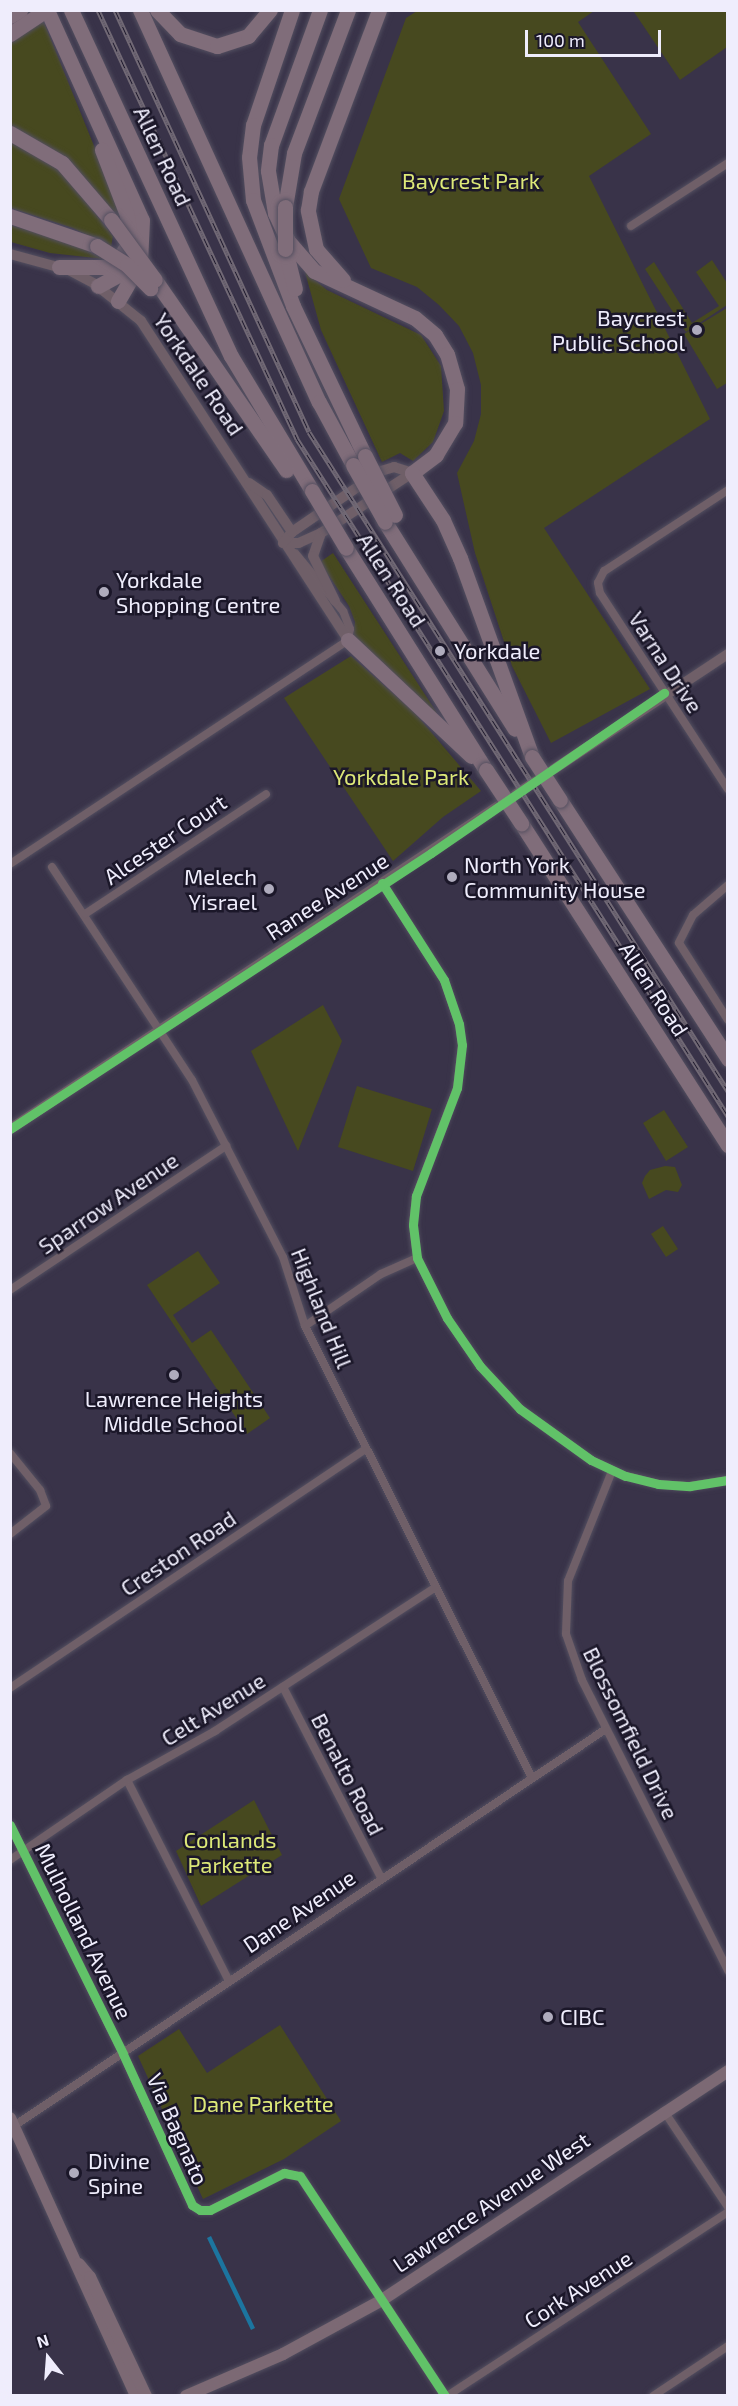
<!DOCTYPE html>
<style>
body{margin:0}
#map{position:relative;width:738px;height:2406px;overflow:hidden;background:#393349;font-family:"Exo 2",sans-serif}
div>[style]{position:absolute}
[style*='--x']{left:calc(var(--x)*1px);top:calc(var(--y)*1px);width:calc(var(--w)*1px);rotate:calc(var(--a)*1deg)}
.green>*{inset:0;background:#47491f}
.water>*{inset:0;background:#1c759f}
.roads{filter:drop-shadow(0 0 2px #534f60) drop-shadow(0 0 2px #534f60)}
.minor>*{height:8px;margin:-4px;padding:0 4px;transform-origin:4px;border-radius:4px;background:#6f5f68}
.tertiary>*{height:10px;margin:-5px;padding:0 5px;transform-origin:5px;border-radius:5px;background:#6f5f68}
.secondary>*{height:12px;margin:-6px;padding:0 6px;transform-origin:6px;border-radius:6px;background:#7c6974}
.motorway>*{height:15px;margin:-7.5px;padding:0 7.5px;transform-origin:7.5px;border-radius:7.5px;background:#806d7a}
.rail>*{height:5px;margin-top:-2.5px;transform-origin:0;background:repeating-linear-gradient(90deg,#1b1729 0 9px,#716975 0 18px);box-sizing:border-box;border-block:2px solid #716975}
.bridges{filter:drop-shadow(0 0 2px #534f60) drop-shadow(0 0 2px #534f60)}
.motorway-bridge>*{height:15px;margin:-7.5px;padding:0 7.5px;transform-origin:7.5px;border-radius:7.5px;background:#806d7a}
.cycleway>*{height:9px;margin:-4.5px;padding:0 4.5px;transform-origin:4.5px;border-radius:4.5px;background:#61c268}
.dots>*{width:16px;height:16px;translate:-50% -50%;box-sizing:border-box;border:3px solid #1b1729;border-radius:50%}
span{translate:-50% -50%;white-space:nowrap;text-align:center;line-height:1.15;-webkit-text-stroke:5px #1b1729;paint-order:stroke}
.street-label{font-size:22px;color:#efedfc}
.park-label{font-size:22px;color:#dde878}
.poi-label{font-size:22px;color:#efedfc}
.right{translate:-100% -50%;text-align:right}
.left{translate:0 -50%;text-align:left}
.frame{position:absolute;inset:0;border:12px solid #efedfc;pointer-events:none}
.north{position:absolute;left:18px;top:2328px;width:60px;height:60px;-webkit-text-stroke:4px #1b1729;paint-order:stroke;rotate:343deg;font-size:16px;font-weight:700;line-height:24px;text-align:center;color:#efedfc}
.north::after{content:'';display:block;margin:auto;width:21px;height:27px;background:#efedfc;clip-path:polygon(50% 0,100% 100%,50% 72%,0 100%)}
.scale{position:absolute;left:525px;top:30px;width:136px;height:27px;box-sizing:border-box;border:3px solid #efedfc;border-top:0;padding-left:8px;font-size:18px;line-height:21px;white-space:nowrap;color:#efedfc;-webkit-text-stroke:4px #1b1729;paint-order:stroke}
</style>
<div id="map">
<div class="green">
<div style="clip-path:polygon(417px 11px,594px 11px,578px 22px,651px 134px,589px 176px,710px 419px,544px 528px,650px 689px,551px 743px,512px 666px,475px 553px,457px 473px,474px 441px,481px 414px,481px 385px,473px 353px,459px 326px,439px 305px,417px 287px,371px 268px,339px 199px,406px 18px)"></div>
<div style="clip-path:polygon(728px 11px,727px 47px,680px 80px,634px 12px)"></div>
<div style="clip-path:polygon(43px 20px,105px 173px,125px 228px,86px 179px,61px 155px,11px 127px,11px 41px)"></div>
<div style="clip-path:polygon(10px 142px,42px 158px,66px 176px,113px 236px,111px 247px,73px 228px,11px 208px)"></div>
<div style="clip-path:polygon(10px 225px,72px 243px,104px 259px,50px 253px,11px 242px)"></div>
<div style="clip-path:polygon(712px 260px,727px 283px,727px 305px,686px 332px,645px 269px,654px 262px,692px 323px,719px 306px,696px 272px)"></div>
<div style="clip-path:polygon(305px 272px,327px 290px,421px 335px,441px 366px,444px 411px,433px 442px,413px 461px,400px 453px,382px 462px,321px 330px)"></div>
<div style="clip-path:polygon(727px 308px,727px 383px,717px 389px,684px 334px)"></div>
<div style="clip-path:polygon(333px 553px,437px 713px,435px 715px,353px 637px,355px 622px,349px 606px,320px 562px)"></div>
<div style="clip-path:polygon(351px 656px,415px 713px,481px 791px,443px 817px,393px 861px,284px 698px)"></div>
<div style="clip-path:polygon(323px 1005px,342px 1041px,298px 1151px,251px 1051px)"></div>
<div style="clip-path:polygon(357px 1086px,432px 1109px,413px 1171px,338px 1147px)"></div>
<div style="clip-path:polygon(664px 1110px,688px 1147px,666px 1161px,643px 1123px)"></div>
<div style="clip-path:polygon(665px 1166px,675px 1167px,682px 1185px,678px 1192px,666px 1190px,649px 1199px,642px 1183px,645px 1176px,650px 1170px)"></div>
<div style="clip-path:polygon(663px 1226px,678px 1249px,666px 1257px,651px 1234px)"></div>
<div style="clip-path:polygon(198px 1251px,220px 1283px,173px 1315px,192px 1343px,211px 1330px,270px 1418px,247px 1434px,147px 1285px)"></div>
<div style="clip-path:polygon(254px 1800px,282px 1855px,201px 1906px,176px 1851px)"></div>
<div style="clip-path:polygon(280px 2025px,341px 2121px,284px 2159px,203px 2199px,138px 2056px,179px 2029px,207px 2073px)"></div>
</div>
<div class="water">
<div style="clip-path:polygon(211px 2236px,255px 2328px,251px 2330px,207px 2238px)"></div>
</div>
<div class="roads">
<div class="minor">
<div style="--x:631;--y:226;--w:116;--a:-33"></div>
<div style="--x:728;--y:490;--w:148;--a:146.8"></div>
<div style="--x:604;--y:571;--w:13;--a:117"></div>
<div style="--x:598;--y:583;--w:10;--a:79"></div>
<div style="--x:600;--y:593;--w:234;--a:56.9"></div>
<div style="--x:10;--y:864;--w:405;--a:-33.5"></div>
<div style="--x:348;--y:640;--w:11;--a:-80"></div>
<div style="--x:350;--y:629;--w:19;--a:-111"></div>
<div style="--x:343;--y:611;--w:75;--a:-129.6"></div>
<div style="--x:52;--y:867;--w:255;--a:56.7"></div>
<div style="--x:192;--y:1080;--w:199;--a:62.8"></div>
<div style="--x:283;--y:1257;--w:72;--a:72.3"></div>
<div style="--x:305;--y:1326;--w:506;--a:63.33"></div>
<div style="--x:382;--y:883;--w:115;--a:57.4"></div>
<div style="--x:444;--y:980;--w:46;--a:71.2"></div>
<div style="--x:459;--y:1024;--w:21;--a:82"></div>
<div style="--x:462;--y:1045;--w:43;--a:96.6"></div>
<div style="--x:457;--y:1088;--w:116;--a:110.8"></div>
<div style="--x:416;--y:1196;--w:29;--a:96"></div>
<div style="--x:413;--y:1225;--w:33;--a:83"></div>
<div style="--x:417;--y:1258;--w:67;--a:63.4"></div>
<div style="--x:447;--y:1318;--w:58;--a:55.5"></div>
<div style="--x:480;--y:1366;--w:59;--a:47.1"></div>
<div style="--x:520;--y:1409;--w:87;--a:35.7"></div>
<div style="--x:591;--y:1460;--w:38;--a:25"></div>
<div style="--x:626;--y:1476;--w:33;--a:14"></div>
<div style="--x:658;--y:1484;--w:32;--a:4"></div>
<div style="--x:690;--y:1486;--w:38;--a:-9"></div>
<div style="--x:728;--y:885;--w:46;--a:139.4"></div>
<div style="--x:693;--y:915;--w:31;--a:117"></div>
<div style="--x:679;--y:943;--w:91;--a:57.5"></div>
<div style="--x:85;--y:914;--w:217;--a:-33.5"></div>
<div style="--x:10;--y:1290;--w:260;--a:-33.7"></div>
<div style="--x:305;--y:1326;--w:92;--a:-34.4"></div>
<div style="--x:381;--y:1274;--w:39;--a:-24"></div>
<div style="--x:10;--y:1453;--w:48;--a:51"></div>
<div style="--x:40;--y:1490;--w:17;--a:69"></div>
<div style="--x:46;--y:1506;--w:46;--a:142.1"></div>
<div style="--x:612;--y:1471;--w:118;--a:111.8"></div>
<div style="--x:568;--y:1581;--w:53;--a:92.2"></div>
<div style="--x:566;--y:1634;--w:49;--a:70.8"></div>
<div style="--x:582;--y:1680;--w:325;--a:63.3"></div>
<div style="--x:283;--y:1687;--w:215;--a:62.8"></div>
<div style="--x:10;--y:1688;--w:428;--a:-33.9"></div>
<div style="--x:127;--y:1780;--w:225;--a:63.1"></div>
<div style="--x:10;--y:1825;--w:255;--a:63.7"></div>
<div style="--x:123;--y:2054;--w:166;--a:65.4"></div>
<div style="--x:192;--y:2205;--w:9;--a:32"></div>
<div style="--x:200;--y:2210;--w:10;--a:0"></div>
<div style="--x:210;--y:2210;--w:83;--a:-26.6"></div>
<div style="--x:284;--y:2173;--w:16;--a:11"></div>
<div style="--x:300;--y:2176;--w:263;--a:56.6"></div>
<div style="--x:10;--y:1860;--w:142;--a:-34.4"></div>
<div style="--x:127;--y:1780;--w:101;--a:-29.1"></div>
<div style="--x:215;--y:1731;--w:262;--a:-33.1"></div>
<div style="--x:664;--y:2111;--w:115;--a:56.3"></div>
<div style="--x:14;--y:2126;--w:713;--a:-33.85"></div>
<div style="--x:447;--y:2396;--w:336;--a:-33.2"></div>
<div style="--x:653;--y:2396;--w:90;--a:-33.7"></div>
</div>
<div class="tertiary">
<div style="--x:10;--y:254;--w:61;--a:15.2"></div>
<div style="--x:69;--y:270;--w:30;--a:28"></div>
<div style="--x:95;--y:284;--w:59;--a:38.8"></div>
<div style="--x:141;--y:321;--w:380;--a:57"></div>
<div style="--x:394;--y:467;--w:19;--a:18"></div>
<div style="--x:412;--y:473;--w:109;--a:146.6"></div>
<div style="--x:321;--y:533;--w:24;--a:156"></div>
<div style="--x:299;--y:543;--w:16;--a:180"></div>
<div style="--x:283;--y:543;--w:14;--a:-51"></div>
<div style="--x:292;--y:532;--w:108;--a:-34.4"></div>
<div style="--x:381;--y:471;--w:14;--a:-17"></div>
<div style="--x:249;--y:483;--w:22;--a:34"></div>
<div style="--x:267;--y:495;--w:45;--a:56"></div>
<div style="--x:321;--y:533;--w:24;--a:109"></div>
<div style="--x:313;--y:556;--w:50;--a:63.9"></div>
<div style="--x:10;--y:1129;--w:861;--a:-33.49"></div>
</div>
<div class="secondary">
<div style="--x:10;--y:2118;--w:305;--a:65.6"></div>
<div style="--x:79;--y:2264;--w:17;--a:50"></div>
<div style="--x:90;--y:2277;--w:132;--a:64.8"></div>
<div style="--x:186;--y:2396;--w:106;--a:-23.4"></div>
<div style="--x:283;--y:2354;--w:113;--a:-28.6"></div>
<div style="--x:382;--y:2300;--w:415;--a:-33.5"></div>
</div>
<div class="motorway">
<div style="--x:47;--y:10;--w:230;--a:65.7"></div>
<div style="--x:142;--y:220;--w:43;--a:92.7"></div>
<div style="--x:140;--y:263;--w:44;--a:120.1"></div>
<div style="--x:71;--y:10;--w:381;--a:65.2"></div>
<div style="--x:231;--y:356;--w:157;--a:59"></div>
<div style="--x:140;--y:10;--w:431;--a:65.5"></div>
<div style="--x:319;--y:402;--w:72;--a:61.6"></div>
<div style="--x:157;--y:10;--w:33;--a:46"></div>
<div style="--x:180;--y:34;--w:39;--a:18"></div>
<div style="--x:217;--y:46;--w:33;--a:-18"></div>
<div style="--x:248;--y:36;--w:34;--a:-50"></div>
<div style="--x:292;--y:10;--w:121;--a:108.7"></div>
<div style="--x:253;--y:125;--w:32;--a:97"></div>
<div style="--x:249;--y:157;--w:43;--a:84.7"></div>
<div style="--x:253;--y:200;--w:113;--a:69.3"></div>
<div style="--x:293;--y:306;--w:166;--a:64.4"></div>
<div style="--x:320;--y:10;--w:144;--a:109.9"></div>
<div style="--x:271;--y:145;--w:26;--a:97"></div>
<div style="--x:268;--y:171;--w:43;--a:80.5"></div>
<div style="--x:275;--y:213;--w:31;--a:65"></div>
<div style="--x:288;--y:241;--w:40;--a:49"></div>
<div style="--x:314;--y:271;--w:111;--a:25"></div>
<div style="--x:415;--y:318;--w:26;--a:40"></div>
<div style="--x:435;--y:335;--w:22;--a:58"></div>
<div style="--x:447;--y:354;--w:36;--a:74"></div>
<div style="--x:457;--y:389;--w:34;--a:93"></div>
<div style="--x:455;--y:423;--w:37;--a:121"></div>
<div style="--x:436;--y:455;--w:30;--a:143"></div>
<div style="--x:412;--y:473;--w:56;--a:56.6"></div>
<div style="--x:443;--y:520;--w:42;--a:65.9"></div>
<div style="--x:460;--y:558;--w:212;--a:70.1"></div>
<div style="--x:10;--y:16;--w:12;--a:-31"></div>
<div style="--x:10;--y:34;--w:43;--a:-33.7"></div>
<div style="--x:10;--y:133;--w:60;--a:30"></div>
<div style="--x:62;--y:163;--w:75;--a:49.3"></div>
<div style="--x:285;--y:207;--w:55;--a:-80.5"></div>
<div style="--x:294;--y:153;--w:153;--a:-69.3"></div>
<div style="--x:10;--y:216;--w:92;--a:19"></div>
<div style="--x:285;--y:249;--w:41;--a:76"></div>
<div style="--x:59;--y:267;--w:47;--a:0"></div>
<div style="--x:106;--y:267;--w:15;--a:-32"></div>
<div style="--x:119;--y:259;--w:22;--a:-60"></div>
<div style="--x:130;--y:240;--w:25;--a:-97"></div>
<div style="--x:127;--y:215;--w:70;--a:-111"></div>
<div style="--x:155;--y:280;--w:231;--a:55.4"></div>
<div style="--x:343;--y:280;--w:41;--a:-131.1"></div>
<div style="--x:316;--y:249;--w:40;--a:-102"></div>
<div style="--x:308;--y:210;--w:19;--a:-81"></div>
<div style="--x:311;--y:191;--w:193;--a:-69.4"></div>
<div style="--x:98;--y:286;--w:42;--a:-28.4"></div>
<div style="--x:385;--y:522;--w:244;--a:57.9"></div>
<div style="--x:346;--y:548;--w:262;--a:57.8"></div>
<div style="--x:348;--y:640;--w:169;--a:43.3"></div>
<div style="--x:560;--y:800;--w:309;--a:57"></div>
<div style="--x:521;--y:823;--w:383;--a:57.3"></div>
</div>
</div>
<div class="rail">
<div style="--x:98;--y:10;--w:473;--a:65.1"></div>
<div style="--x:297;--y:439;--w:803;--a:57.52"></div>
<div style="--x:115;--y:10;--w:464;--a:65.3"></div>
<div style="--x:309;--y:432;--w:781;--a:57.55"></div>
</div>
<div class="bridges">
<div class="motorway-bridge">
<div style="--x:285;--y:207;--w:42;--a:90"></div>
<div style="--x:111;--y:220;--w:74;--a:53.7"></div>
<div style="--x:97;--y:246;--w:36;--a:32"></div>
<div style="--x:127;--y:265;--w:33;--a:45"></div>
<div style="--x:365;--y:456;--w:66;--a:63"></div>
<div style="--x:353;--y:465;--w:65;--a:60.7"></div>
<div style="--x:312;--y:491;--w:66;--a:59.2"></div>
<div style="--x:532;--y:757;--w:51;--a:56.9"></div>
<div style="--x:486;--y:770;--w:64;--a:56.6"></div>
</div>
</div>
<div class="cycleway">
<div style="--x:382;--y:883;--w:115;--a:57.4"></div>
<div style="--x:444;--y:980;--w:46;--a:71.2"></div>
<div style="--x:459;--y:1024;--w:21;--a:82"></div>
<div style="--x:462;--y:1045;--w:43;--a:96.6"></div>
<div style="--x:457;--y:1088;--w:116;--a:110.8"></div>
<div style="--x:416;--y:1196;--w:29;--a:96"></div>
<div style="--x:413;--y:1225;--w:33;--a:83"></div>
<div style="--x:417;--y:1258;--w:67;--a:63.4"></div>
<div style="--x:447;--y:1318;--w:58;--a:55.5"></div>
<div style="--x:480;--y:1366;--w:59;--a:47.1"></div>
<div style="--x:520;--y:1409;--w:87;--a:35.7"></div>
<div style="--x:591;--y:1460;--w:38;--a:25"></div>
<div style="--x:626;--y:1476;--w:33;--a:14"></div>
<div style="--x:658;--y:1484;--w:32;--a:4"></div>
<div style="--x:690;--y:1486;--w:38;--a:-9"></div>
<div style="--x:10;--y:1129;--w:503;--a:-33.25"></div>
<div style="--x:431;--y:853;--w:283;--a:-34.5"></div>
<div style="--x:10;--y:1825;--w:255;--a:63.7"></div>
<div style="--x:123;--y:2054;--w:166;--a:65.4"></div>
<div style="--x:192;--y:2205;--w:9;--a:32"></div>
<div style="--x:200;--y:2210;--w:10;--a:0"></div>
<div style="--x:210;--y:2210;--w:83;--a:-26.6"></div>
<div style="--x:284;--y:2173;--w:16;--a:11"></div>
<div style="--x:300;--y:2176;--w:263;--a:56.6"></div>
</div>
<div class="dots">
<div style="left:697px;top:330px;background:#afacbd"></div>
<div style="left:104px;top:592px;background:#afacbd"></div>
<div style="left:440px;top:651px;background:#afacbd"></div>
<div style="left:452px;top:877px;background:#afacbd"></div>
<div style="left:269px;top:889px;background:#afacbd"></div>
<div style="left:174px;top:1375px;background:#afacbd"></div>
<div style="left:548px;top:2017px;background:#afacbd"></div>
<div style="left:74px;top:2173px;background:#afacbd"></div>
</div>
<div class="street-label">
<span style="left:163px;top:156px;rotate:65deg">Allen Road</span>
<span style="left:199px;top:374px;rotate:56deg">Yorkdale Road</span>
<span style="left:392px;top:580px;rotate:57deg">Allen Road</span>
<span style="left:666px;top:662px;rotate:57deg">Varna Drive</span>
<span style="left:165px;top:839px;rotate:-34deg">Alcester Court</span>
<span style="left:327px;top:896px;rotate:-33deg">Ranee Avenue</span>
<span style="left:654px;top:989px;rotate:57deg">Allen Road</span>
<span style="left:108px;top:1203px;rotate:-34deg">Sparrow Avenue</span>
<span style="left:322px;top:1308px;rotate:68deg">Highland Hill</span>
<span style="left:178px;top:1553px;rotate:-34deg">Creston Road</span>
<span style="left:213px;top:1709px;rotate:-32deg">Celt Avenue</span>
<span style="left:631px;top:1733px;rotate:64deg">Blossomfield Drive</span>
<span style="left:348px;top:1774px;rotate:63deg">Benalto Road</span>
<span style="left:299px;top:1911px;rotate:-34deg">Dane Avenue</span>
<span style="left:84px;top:1931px;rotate:64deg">Mulholland Avenue</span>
<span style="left:178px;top:2129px;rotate:66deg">Via Bagnato</span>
<span style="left:491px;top:2202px;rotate:-34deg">Lawrence Avenue West</span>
<span style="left:578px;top:2289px;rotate:-33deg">Cork Avenue</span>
</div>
<div class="park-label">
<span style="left:471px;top:181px">Baycrest Park</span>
<span style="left:401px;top:777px">Yorkdale Park</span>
<span style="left:230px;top:1852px">Conlands<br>Parkette</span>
<span style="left:263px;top:2104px">Dane Parkette</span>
</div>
<div class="poi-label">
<span class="right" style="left:685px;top:330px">Baycrest<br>Public School</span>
<span class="left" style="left:116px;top:592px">Yorkdale<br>Shopping Centre</span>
<span class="left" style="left:454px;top:651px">Yorkdale</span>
<span class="left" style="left:464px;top:877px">North York<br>Community House</span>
<span class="right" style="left:257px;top:889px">Melech<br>Yisrael</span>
<span style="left:174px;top:1411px">Lawrence Heights<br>Middle School</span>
<span class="left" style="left:560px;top:2017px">CIBC</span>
<span class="left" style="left:88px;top:2173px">Divine<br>Spine</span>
</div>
<div class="frame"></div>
<div class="north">N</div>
<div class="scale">100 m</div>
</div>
